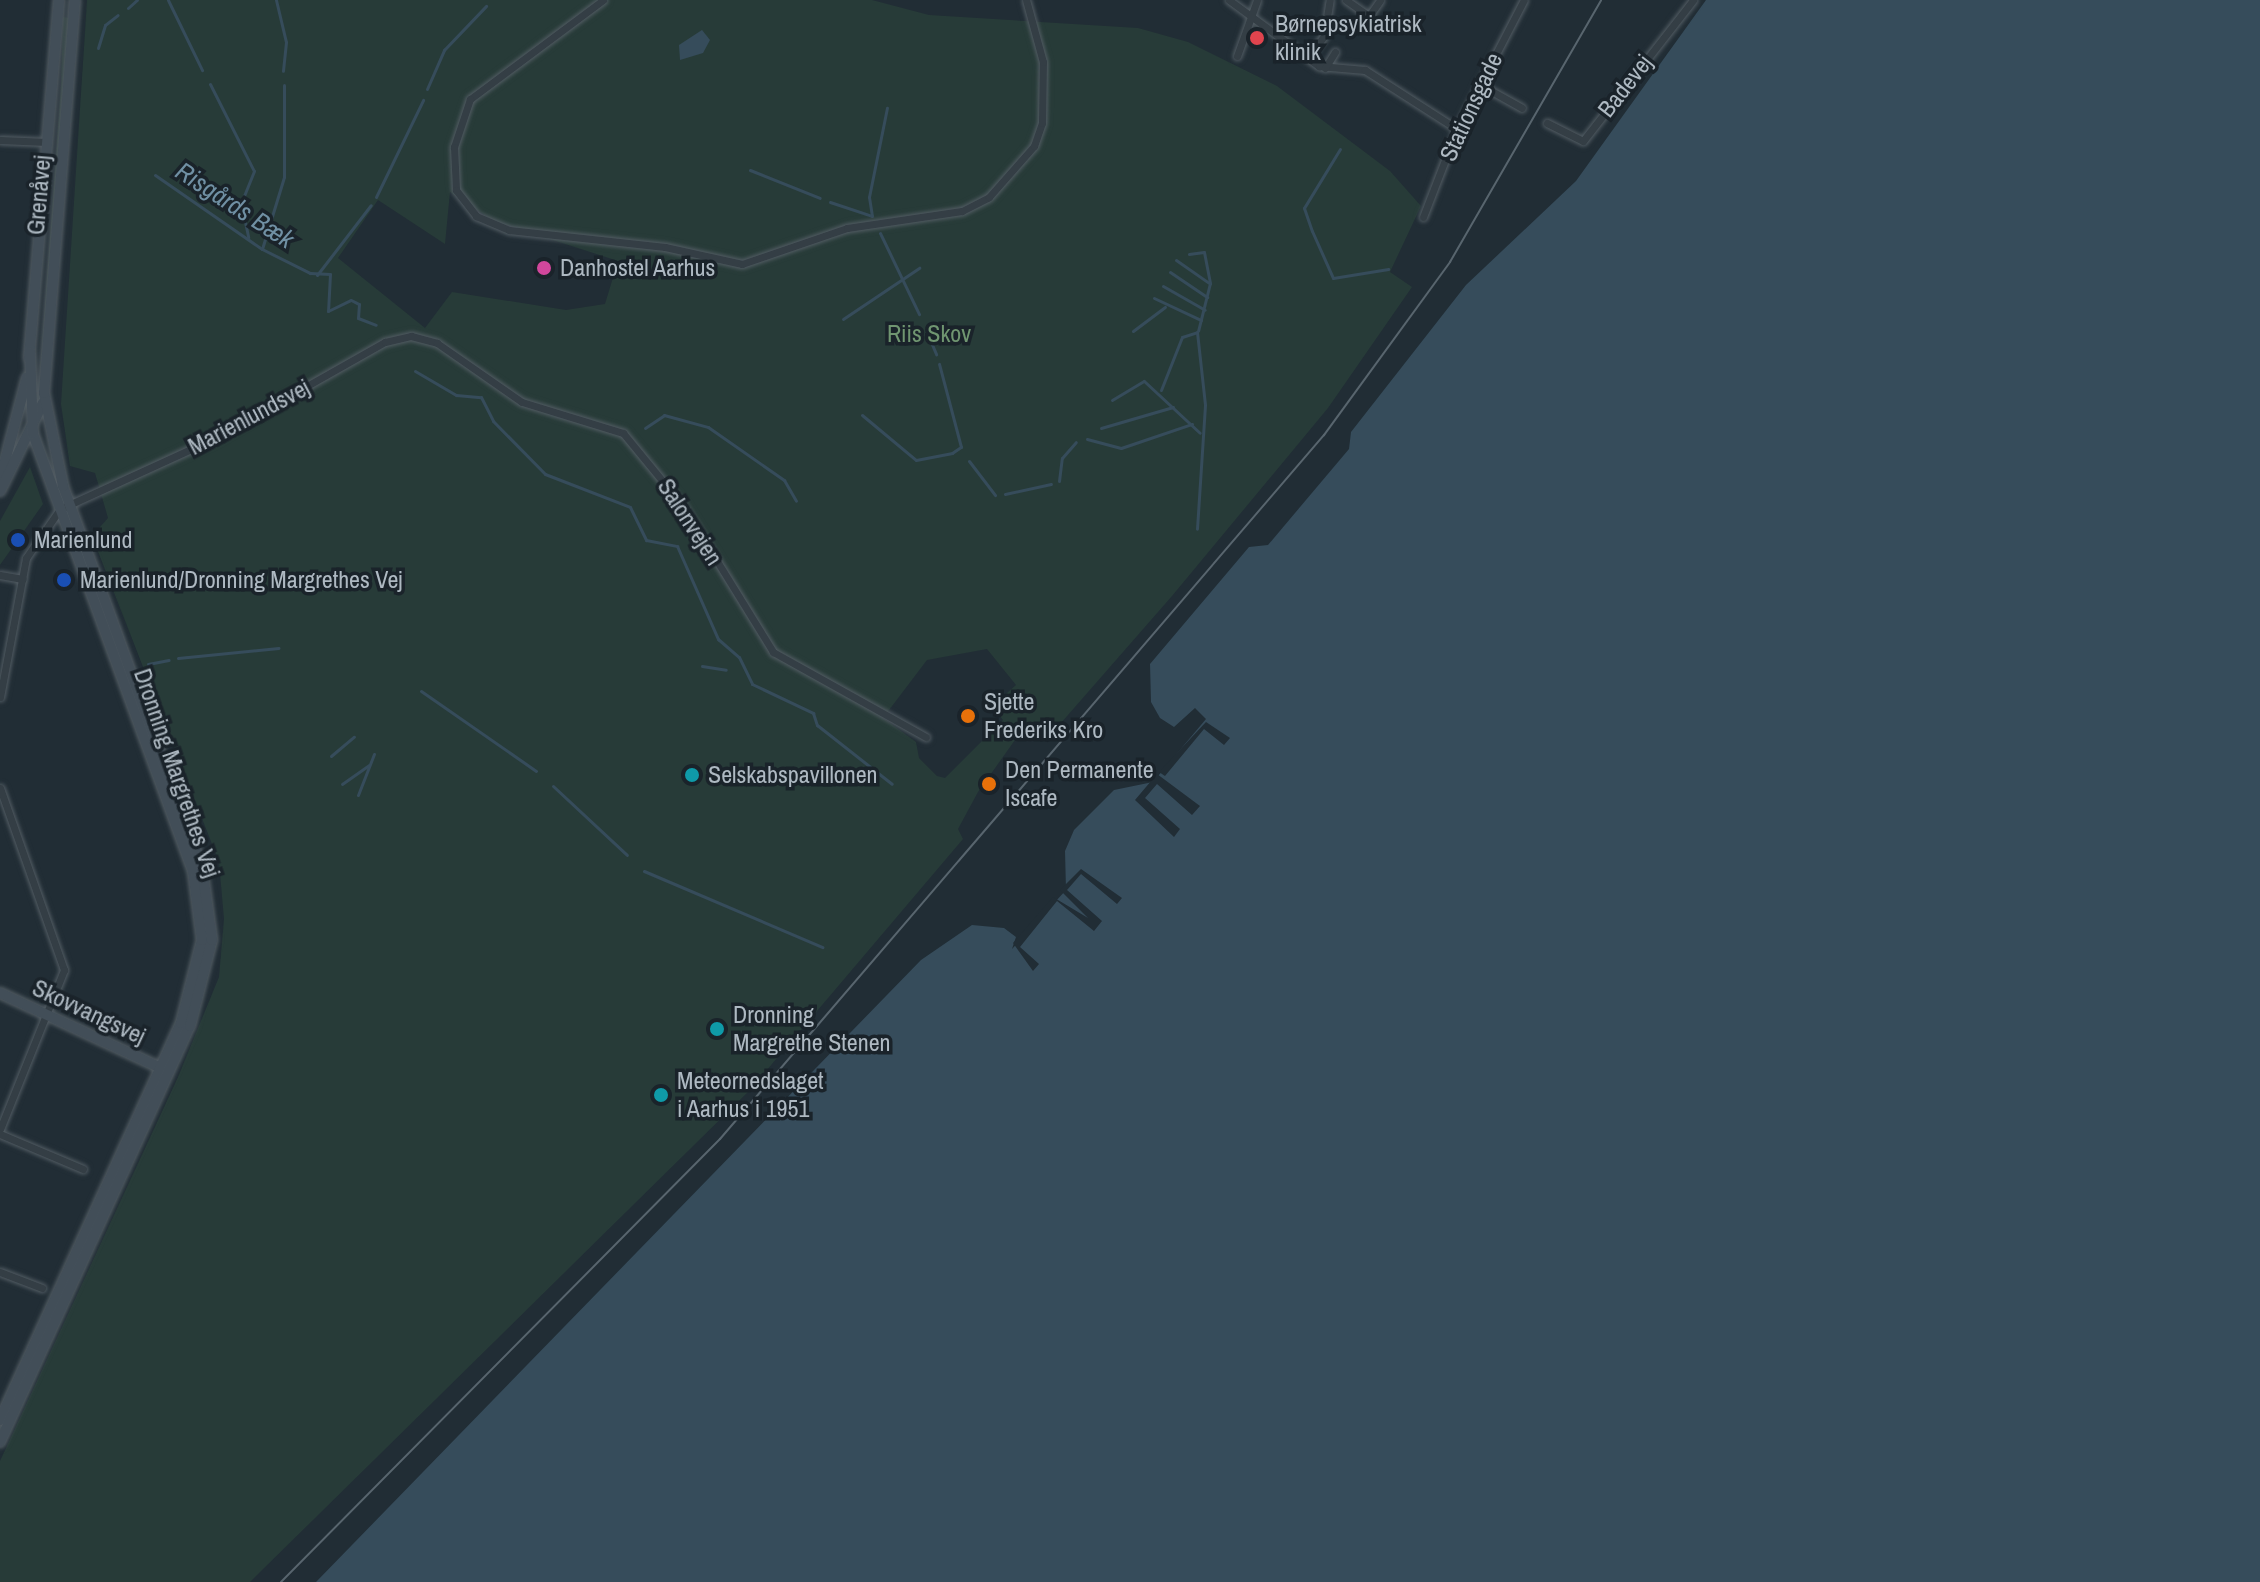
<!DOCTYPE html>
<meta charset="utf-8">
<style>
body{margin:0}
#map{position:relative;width:2260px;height:1582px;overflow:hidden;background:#212d35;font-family:"Archivo Narrow",sans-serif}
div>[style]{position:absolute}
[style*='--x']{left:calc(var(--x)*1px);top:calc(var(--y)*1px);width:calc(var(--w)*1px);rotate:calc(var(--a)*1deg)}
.green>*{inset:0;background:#273b38}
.water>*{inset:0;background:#364c5b}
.pier>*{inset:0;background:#212d35}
.stream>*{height:3px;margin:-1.5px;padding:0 1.5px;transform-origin:1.5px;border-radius:1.5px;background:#364c5b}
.roads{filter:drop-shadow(0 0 2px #525c63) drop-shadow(0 0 2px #525c63)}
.street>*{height:7px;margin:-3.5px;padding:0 3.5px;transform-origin:3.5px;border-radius:3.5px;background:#343e45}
.secondary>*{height:10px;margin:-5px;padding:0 5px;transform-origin:5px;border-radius:5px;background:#424e58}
.tram>*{height:2px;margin:-1px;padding:0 1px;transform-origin:1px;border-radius:1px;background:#58656e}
.dots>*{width:22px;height:22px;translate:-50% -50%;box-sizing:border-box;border:4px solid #1a232a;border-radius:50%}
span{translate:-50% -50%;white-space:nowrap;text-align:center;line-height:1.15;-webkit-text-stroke:7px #1a232a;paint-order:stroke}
.poi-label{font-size:24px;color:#aeb9c2}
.left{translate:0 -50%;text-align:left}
.street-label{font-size:24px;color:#aeb9c2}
.park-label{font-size:24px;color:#709671}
.water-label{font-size:26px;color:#7090a4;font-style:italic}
</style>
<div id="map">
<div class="green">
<div style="clip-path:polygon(evenodd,87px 0,872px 0,929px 15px,1138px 28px,1188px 42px,1277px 86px,1390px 171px,1421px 206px,1390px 272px,1412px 287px,1328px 408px,1172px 596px,1047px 739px,1025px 726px,978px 792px,958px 829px,963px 839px,750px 1090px,250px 1582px,0 1582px,0 1461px,178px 1077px,219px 977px,224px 919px,219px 862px,92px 536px,108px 518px,95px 473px,70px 466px,61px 404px,87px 0,450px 192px,494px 221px,618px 261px,605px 304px,566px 310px,452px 292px,425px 328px,338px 258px,378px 200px,445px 244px,450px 192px,87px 0,987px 649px,1016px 685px,992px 706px,1003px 720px,945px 778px,937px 776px,919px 758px,916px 742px,883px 718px,927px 660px,987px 649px)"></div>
<div style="clip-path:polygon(63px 17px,69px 18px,38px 400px,61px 86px)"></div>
<div style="clip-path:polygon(30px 467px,43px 504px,0 565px,0 521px)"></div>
</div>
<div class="water">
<div style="clip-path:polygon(1706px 0,2260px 0,2260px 1582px,316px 1582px,921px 960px,972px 925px,1004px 928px,1016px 937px,1012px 949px,1066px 890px,1065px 851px,1074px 830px,1114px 790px,1153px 782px,1206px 719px,1195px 708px,1174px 727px,1160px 718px,1151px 702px,1150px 664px,1249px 547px,1268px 545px,1349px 449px,1351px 432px,1466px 285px,1576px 181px)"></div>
<div style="clip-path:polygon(702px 30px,710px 40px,703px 53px,680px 60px,679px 45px)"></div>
</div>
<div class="pier">
<div style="clip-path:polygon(1206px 722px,1230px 738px,1224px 745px,1204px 729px,1165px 776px,1159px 772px)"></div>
<div style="clip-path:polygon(1157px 774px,1200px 806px,1192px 815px,1157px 784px,1145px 798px,1180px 829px,1174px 837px,1135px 800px)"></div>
<div style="clip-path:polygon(1081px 869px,1122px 898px,1117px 904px,1081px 874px,1067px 890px,1102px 921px,1094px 931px,1057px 901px,1020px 947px,1039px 964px,1033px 971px,1013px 943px,1053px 897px,1088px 918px,1060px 890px)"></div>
</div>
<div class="stream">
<div style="--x:168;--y:0;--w:78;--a:64.1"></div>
<div style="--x:276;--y:0;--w:43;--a:76.6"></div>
<div style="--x:286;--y:42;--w:29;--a:96"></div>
<div style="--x:128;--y:8;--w:12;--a:-42"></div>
<div style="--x:98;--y:48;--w:24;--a:-73"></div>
<div style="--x:105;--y:25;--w:16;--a:-38"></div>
<div style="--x:210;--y:84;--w:97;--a:63.2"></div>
<div style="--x:254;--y:171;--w:35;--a:112"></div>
<div style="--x:241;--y:203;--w:35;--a:78"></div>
<div style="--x:427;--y:89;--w:43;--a:-66.4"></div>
<div style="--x:444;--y:50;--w:61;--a:-46.3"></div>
<div style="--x:1340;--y:149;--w:69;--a:121.4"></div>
<div style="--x:1304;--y:208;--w:24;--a:71"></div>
<div style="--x:1312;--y:231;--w:51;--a:65.9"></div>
<div style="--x:1333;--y:278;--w:56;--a:-9.3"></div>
<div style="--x:750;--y:170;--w:75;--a:21.8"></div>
<div style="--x:155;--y:175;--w:130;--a:34.7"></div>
<div style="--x:262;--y:249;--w:54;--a:26.6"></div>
<div style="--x:310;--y:273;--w:20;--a:3"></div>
<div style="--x:330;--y:274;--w:37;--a:93"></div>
<div style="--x:328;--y:311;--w:25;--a:-26"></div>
<div style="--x:351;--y:300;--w:9;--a:27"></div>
<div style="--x:359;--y:304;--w:14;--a:94"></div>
<div style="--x:358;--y:318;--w:19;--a:21"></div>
<div style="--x:376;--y:197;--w:108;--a:-64.1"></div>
<div style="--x:830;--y:202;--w:44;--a:18.4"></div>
<div style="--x:872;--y:216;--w:19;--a:-99"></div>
<div style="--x:869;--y:197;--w:91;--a:-78.6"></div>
<div style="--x:880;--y:233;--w:90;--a:64.3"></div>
<div style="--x:262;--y:249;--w:75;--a:-73"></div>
<div style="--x:284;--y:177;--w:92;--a:-90"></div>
<div style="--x:1189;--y:254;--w:15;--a:-8"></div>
<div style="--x:1204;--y:252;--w:32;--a:79"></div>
<div style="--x:1210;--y:283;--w:49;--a:104"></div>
<div style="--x:1176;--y:260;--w:40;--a:34.9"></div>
<div style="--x:1170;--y:272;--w:45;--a:34"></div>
<div style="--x:317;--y:275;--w:88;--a:-52.4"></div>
<div style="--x:1163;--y:286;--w:48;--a:29.7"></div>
<div style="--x:1154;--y:298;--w:52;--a:25.1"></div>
<div style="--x:843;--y:319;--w:92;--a:-33.9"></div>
<div style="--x:1133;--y:331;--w:40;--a:-37"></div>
<div style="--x:928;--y:335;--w:21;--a:67"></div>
<div style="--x:415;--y:371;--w:48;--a:30.3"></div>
<div style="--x:456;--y:395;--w:25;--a:5"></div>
<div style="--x:481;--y:397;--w:27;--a:63"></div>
<div style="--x:493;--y:421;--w:74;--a:45.5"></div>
<div style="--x:545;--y:474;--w:91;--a:21.2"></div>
<div style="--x:630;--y:507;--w:37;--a:64"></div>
<div style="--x:646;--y:540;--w:32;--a:11"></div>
<div style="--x:677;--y:546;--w:102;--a:66.2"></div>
<div style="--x:718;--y:639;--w:28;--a:41"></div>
<div style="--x:739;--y:657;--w:30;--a:64"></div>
<div style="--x:752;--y:684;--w:68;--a:25.4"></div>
<div style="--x:813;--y:713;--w:13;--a:72"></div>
<div style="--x:817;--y:725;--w:95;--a:38.2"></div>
<div style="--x:1161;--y:390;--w:57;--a:-68.4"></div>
<div style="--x:1182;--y:337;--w:16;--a:-18"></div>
<div style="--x:1197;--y:332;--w:73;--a:83.7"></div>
<div style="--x:1205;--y:405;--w:124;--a:93.7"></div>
<div style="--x:1112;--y:400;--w:37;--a:-31"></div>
<div style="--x:1144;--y:381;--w:76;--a:42.9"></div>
<div style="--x:862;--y:415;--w:70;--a:39.8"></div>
<div style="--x:916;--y:460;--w:37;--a:-11"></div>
<div style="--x:952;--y:453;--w:11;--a:-34"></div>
<div style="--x:961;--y:447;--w:86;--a:-104.8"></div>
<div style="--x:645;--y:428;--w:23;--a:-34"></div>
<div style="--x:664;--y:415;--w:46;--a:15.3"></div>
<div style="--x:708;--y:427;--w:93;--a:34.9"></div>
<div style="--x:784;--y:480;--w:24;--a:60"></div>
<div style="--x:1101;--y:428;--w:75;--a:-16.3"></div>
<div style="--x:1087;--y:439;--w:35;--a:15"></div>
<div style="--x:1121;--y:448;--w:75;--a:-18.7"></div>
<div style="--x:969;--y:461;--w:43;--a:52.6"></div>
<div style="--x:1059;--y:481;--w:23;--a:-83"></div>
<div style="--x:1062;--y:458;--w:21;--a:-49"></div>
<div style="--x:1005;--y:494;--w:47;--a:-12.3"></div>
<div style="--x:178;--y:658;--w:101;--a:-5.7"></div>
<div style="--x:148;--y:664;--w:21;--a:-11"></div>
<div style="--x:702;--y:666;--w:24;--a:9"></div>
<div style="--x:421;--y:691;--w:140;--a:34.8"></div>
<div style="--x:331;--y:756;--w:30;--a:-40"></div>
<div style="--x:342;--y:784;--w:33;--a:-35"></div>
<div style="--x:553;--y:786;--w:101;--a:43"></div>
<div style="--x:358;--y:795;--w:44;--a:-68.7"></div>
<div style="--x:644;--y:871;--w:194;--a:23.1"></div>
</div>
<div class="roads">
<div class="street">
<div style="--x:603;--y:0;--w:166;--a:143.3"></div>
<div style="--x:470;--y:99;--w:51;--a:108.4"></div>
<div style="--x:454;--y:147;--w:43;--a:87.3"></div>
<div style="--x:456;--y:190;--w:33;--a:52"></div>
<div style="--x:476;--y:216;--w:36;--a:23"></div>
<div style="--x:509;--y:230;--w:157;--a:6.2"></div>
<div style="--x:665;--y:247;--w:79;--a:12.4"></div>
<div style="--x:742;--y:264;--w:111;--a:-18.9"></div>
<div style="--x:847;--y:228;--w:116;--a:-8.4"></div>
<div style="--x:962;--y:211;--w:30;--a:-27"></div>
<div style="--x:989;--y:197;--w:68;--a:-48.6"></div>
<div style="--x:1034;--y:146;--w:24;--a:-71"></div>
<div style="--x:1042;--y:123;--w:61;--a:-89.1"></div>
<div style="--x:1043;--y:62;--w:64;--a:-105.3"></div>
<div style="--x:1229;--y:0;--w:112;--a:36.3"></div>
<div style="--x:1319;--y:66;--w:46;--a:5"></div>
<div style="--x:1365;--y:70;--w:109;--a:32.7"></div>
<div style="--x:1346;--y:0;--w:28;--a:35"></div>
<div style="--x:1369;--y:16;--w:19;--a:-55"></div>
<div style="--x:1237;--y:56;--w:59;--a:-70.3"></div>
<div style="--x:1308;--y:58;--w:27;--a:-54"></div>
<div style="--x:1324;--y:36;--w:36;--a:-81"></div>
<div style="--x:1325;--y:68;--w:19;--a:-58"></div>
<div style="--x:1479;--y:84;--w:49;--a:29.2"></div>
<div style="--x:1547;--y:123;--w:40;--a:26.6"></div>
<div style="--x:1583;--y:141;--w:179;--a:-52"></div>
<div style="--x:0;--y:140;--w:47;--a:2.4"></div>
<div style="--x:1423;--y:217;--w:94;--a:-68.9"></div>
<div style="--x:1457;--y:129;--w:145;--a:-62.6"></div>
<div style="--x:0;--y:575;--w:23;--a:10"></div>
<div style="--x:0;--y:697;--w:141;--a:-79.4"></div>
<div style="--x:26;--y:558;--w:60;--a:-55.2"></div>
<div style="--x:60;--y:509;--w:170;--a:-24.6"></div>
<div style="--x:215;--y:438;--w:195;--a:-29.5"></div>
<div style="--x:385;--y:342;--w:27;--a:-13"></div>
<div style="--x:411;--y:336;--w:27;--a:15"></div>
<div style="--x:437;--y:343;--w:103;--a:34.8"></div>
<div style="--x:522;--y:402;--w:106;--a:17.1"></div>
<div style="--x:623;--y:433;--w:94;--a:50.6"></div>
<div style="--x:683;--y:506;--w:172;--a:58.3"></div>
<div style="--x:773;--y:652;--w:175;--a:29.1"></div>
<div style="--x:0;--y:788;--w:193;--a:70.6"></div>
<div style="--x:64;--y:970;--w:171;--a:111.9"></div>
<div style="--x:0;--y:1134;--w:90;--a:22.9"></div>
<div style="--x:0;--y:1272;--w:45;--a:20.9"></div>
</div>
<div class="secondary">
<div style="--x:29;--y:358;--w:359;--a:-85.2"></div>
<div style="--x:0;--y:480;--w:106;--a:-75.2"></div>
<div style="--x:0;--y:491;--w:98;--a:-64"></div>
<div style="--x:0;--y:993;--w:178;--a:25"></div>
<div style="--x:0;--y:1420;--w:436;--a:-65.5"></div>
<div style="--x:181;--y:1023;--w:86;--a:-75.8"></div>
<div style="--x:202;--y:940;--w:70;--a:-97.4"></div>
<div style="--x:193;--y:871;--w:466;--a:-110.1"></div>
<div style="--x:33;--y:433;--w:81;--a:-92.1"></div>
<div style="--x:0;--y:1442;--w:457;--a:-65.5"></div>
<div style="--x:190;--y:1026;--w:89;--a:-75.7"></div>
<div style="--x:212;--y:940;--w:73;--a:-97.9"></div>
<div style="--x:202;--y:868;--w:407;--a:-110"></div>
<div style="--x:63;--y:486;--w:95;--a:-101.5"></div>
<div style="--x:44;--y:393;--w:394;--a:-85.5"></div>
</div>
</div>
<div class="tram">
<div style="--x:281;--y:1582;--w:624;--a:-45.26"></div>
<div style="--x:720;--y:1139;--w:928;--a:-49.37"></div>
<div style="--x:1324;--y:435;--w:214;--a:-53.9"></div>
<div style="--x:1450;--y:262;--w:302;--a:-60"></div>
</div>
<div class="dots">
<div style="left:1257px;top:38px;background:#e0444e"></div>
<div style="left:544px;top:268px;background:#d1479c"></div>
<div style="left:18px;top:540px;background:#1a4fb4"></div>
<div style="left:64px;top:580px;background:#1a4fb4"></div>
<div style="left:968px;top:716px;background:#e8710a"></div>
<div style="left:692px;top:775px;background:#0f9aa8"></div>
<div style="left:989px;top:784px;background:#e8710a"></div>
<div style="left:717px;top:1029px;background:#0f9aa8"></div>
<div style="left:661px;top:1095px;background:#0f9aa8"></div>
</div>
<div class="poi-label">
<span class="left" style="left:1275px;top:38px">Børnepsykiatrisk<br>klinik</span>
<span class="left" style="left:560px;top:268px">Danhostel Aarhus</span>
<span class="left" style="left:34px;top:540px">Marienlund</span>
<span class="left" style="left:80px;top:580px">Marienlund/Dronning Margrethes Vej</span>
<span class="left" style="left:984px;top:716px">Sjette<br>Frederiks Kro</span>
<span class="left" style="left:1005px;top:784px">Den Permanente<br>Iscafe</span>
<span class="left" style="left:708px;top:775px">Selskabspavillonen</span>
<span class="left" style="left:733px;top:1029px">Dronning<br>Margrethe Stenen</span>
<span class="left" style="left:677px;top:1095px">Meteornedslaget<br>i Aarhus i 1951</span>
</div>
<div class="street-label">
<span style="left:1625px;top:86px;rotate:-52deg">Badevej</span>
<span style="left:1471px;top:107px;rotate:-65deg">Stationsgade</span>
<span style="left:39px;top:195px;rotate:-85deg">Grenåvej</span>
<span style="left:249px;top:417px;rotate:-28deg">Marienlundsvej</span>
<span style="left:690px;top:522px;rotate:57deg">Salonvejen</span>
<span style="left:177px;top:773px;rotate:71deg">Dronning Margrethes Vej</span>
<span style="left:89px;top:1012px;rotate:25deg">Skovvangsvej</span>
</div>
<div class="park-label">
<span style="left:929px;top:334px">Riis Skov</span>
</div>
<div class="water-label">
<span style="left:235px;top:205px;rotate:33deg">Risgårds Bæk</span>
</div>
</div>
